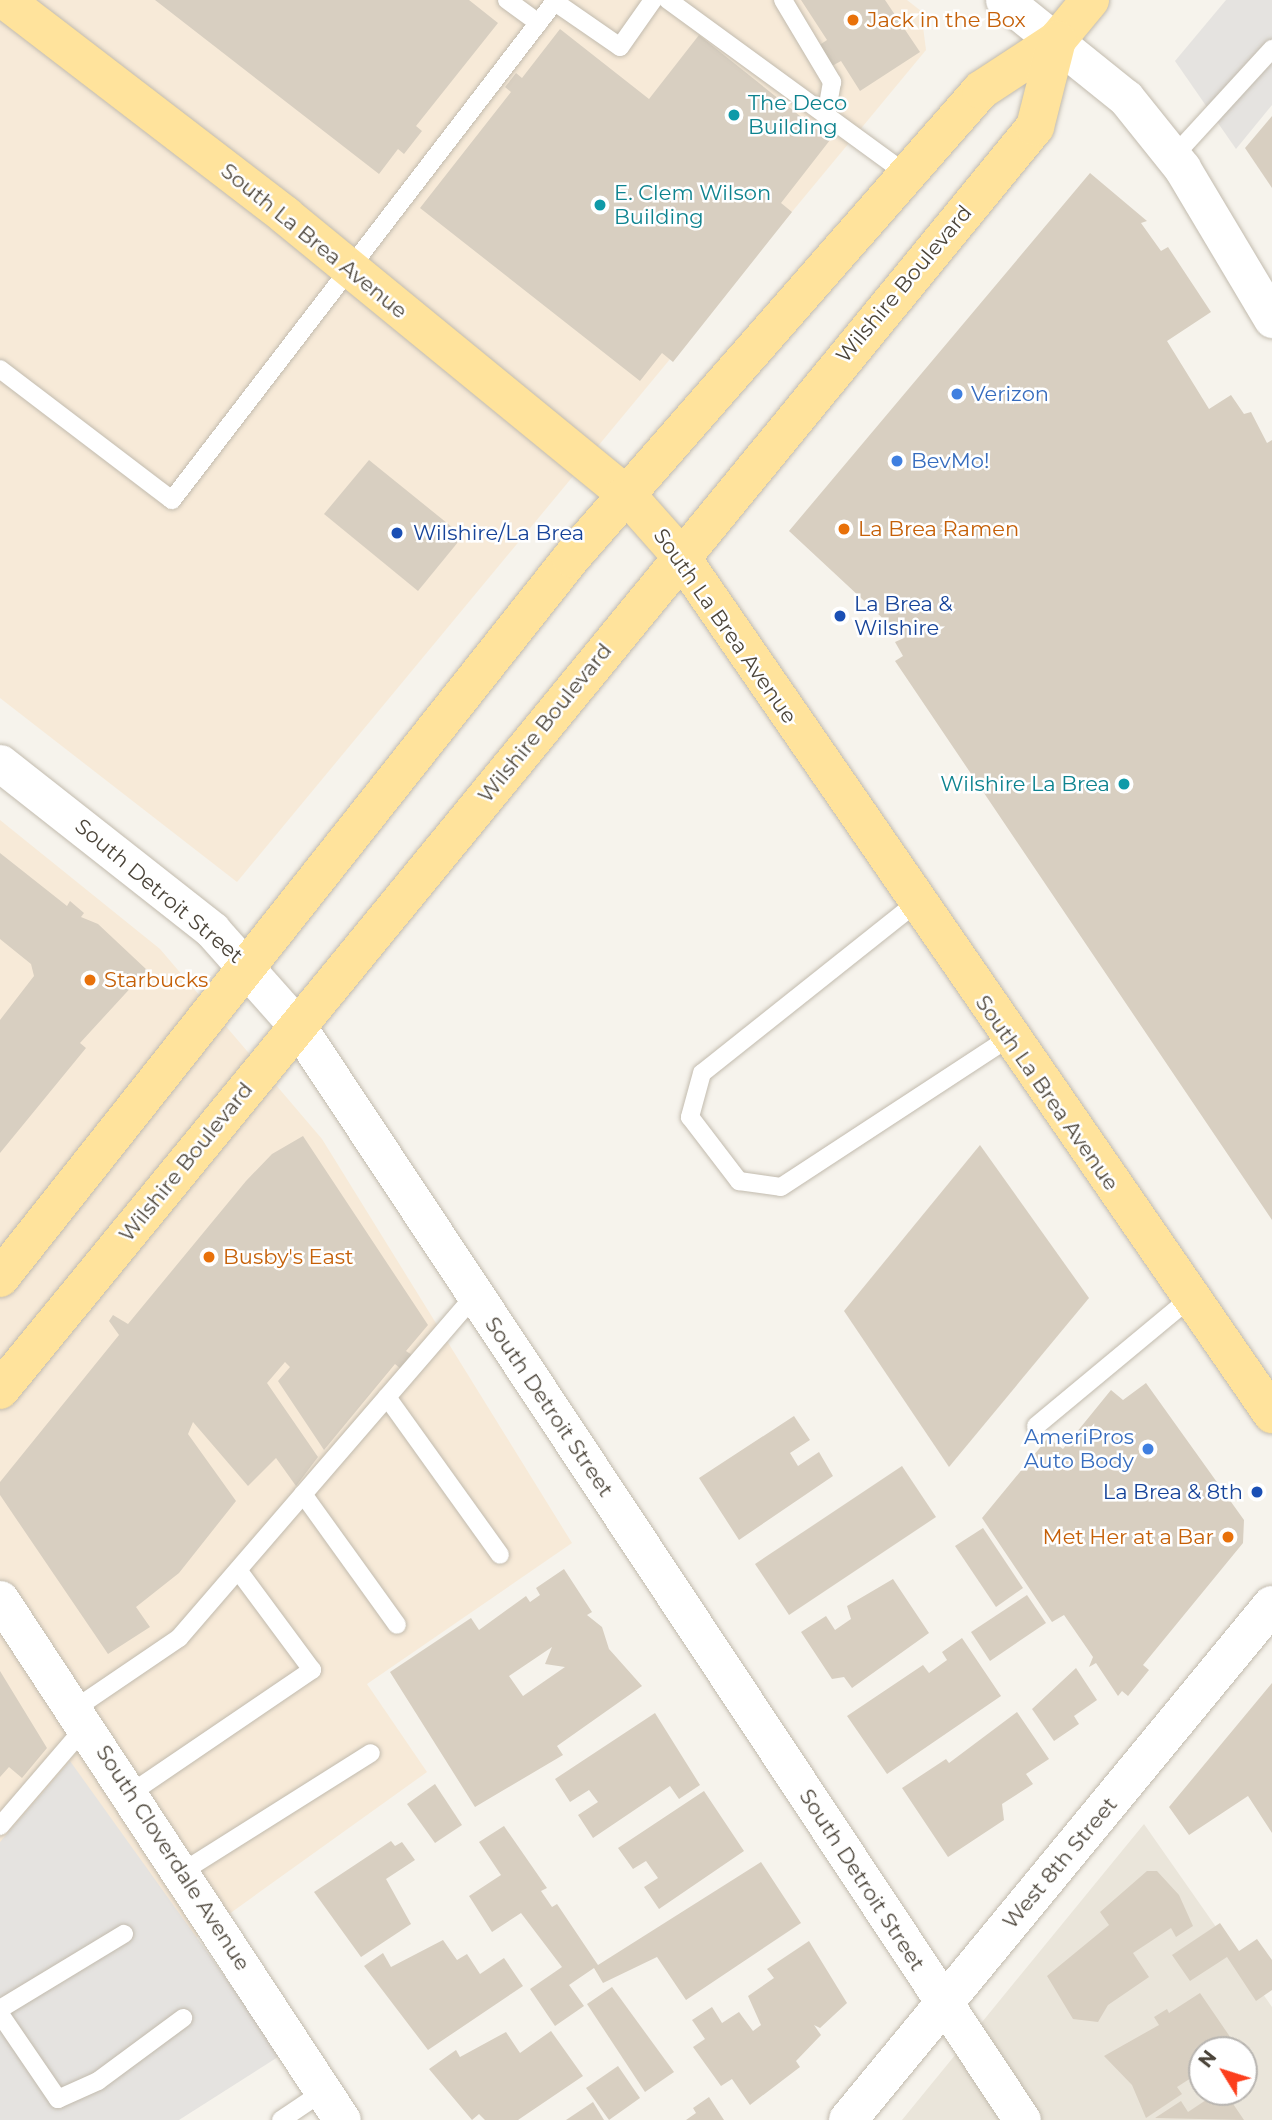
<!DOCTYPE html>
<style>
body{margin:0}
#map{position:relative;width:1272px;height:2120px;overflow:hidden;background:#f6f3ec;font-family:Montserrat,sans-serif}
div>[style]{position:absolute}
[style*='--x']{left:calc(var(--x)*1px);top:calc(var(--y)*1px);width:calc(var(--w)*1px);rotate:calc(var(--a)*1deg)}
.residential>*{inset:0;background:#eae5da}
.commercial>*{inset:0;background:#f7ead8}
.parking>*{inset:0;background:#e5e3e0}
.building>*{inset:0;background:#d8cfc1}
.roads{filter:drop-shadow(0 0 2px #c2bbae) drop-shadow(0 0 2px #c2bbae)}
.service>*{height:18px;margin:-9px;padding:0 9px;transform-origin:9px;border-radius:9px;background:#fff}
.minor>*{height:37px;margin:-18.5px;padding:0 18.5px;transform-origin:18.5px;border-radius:18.5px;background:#fff}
.tertiary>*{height:38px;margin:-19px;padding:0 19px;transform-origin:19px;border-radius:19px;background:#fff}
.primary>*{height:38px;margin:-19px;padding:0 19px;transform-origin:19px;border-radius:19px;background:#ffe39c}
.dots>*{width:19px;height:19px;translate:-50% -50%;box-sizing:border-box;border:4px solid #fff;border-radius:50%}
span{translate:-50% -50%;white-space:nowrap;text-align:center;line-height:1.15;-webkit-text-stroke:5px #fff;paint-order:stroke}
.food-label{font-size:21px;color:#c56008}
.left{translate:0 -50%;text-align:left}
.right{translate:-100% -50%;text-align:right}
.culture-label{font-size:21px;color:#0d838f}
.street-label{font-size:21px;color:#4b4439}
.shop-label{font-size:21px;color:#366cbe}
.transit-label{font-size:21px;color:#164399}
.north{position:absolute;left:1188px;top:2036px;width:70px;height:70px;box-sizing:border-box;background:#fff;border:2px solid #b7b4b0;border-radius:50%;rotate:308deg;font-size:19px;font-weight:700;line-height:28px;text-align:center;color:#4b4439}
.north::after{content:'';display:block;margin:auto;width:24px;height:32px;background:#fc3f1d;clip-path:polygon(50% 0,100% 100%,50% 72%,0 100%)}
</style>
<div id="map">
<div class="residential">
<div style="clip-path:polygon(evenodd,1144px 1824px,1272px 2007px,1272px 2120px,902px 2120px,1144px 1824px,1202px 2050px,1244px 2050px,1244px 2092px,1202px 2092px,1202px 2050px)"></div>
</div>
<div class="commercial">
<div style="clip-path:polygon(0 0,907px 0,921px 11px,926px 50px,237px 882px,0 698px)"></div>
<div style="clip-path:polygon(0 820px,160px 949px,322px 1139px,572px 1543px,367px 1684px,427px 1772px,197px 1937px,179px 2120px,0 2120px)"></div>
</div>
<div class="parking">
<div style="clip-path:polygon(1226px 0,1272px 0,1272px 105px,1236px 149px,1175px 61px)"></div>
<div style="clip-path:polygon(70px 1761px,281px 2055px,179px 2120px,0 2120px,0 1842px)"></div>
</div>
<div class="building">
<div style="clip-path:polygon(155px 0,469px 0,498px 23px,416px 126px,422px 131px,404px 154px,398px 149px,379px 174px)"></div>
<div style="clip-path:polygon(801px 0,885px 0,920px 52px,860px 91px,841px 61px,832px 66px,818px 46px,827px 40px)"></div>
<div style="clip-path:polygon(560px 29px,649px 99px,699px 35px,830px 140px,781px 203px,792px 212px,673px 362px,662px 353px,640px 381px,420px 208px,511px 92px,505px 87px,516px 73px,522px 78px)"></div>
<div style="clip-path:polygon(1272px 116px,1272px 188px,1245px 148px)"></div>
<div style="clip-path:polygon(1090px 173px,1147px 221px,1141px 223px,1161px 251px,1168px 247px,1211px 312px,1167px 341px,1209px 409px,1231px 395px,1244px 414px,1251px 412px,1267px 443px,1272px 440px,1272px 1220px,895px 661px,903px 656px,895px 642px,904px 638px,789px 531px)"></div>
<div style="clip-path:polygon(369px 460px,463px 536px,418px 591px,324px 514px)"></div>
<div style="clip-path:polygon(0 853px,67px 906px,70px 901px,84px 913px,81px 917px,98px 924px,147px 970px,80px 1043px,86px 1048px,0 1153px,0 1020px,34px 976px,31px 964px,0 939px)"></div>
<div style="clip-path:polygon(303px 1136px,428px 1325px,406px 1351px,412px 1355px,401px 1369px,395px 1364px,324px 1450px,278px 1381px,290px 1367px,285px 1362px,267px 1383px,318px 1457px,296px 1486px,276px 1458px,248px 1486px,193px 1422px,188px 1434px,236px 1501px,179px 1573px,136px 1607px,150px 1627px,108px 1654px,0 1495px,0 1482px,119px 1335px,109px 1321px,113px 1315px,128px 1324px,246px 1181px,272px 1154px)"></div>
<div style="clip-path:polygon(980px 1145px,1089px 1298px,949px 1467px,844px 1311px)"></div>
<div style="clip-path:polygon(1146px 1383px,1244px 1520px,1243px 1543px,1143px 1665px,1149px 1670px,1128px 1696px,1122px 1691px,1118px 1696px,1096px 1663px,1089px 1667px,1093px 1657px,1064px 1615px,1052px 1622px,982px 1518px,1048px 1438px,1063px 1449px,1111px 1390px,1123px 1400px)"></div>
<div style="clip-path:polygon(794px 1416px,810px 1440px,790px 1453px,798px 1466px,819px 1452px,833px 1476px,739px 1540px,699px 1478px)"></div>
<div style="clip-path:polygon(902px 1466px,936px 1517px,789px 1615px,755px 1564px)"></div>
<div style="clip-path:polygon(983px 1528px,1023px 1588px,996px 1607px,955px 1546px)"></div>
<div style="clip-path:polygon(evenodd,564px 1569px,592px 1612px,587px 1615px,602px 1627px,609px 1649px,642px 1686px,557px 1746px,563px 1755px,475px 1807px,390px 1672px,471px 1618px,479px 1630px,526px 1596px,530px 1602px,540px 1595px,536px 1588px,564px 1569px,552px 1647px,545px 1664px,565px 1667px,523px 1696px,509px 1676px,552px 1647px)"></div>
<div style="clip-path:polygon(893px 1579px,929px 1633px,852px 1688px,844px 1677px,832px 1679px,801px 1632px,826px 1616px,835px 1630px,851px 1619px,847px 1606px)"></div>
<div style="clip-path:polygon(1027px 1595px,1046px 1623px,990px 1661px,971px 1632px)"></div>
<div style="clip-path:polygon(962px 1638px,1001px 1696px,887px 1774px,847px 1716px,923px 1665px,929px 1673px,947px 1660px,942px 1652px)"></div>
<div style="clip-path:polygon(1076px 1668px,1097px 1700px,1074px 1716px,1079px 1724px,1054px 1741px,1032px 1709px)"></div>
<div style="clip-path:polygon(0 1671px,47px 1748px,22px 1778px,9px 1767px,0 1777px)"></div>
<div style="clip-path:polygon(1272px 1683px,1272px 1833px,1248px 1796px,1189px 1835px,1169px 1807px)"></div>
<div style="clip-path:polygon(1017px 1712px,1049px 1759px,1026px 1774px,1033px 1784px,1002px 1804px,1004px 1820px,948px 1857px,902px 1788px,946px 1759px,949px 1763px)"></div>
<div style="clip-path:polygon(655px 1713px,700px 1785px,679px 1799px,670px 1786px,593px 1838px,578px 1815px,598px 1802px,589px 1790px,570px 1802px,555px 1779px)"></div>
<div style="clip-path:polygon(435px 1784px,462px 1825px,435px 1843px,407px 1804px)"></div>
<div style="clip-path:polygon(704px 1791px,744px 1851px,659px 1909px,644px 1887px,658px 1878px,646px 1861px,633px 1869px,618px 1848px)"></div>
<div style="clip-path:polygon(504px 1826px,547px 1888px,541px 1891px,552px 1907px,557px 1904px,598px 1965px,761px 1862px,801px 1923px,686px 2000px,657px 1957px,603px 1983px,594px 1968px,569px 1985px,584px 2006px,555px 2026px,530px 1989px,562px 1967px,521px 1913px,492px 1932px,469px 1896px,501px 1875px,479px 1842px)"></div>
<div style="clip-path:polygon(391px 1841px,395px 1846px,402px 1842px,415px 1860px,386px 1879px,411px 1924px,361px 1957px,314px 1892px)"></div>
<div style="clip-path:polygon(1147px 1871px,1157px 1871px,1179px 1895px,1193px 1926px,1176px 1937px,1171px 1928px,1133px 1953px,1149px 1977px,1108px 2005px,1098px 2022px,1073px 2019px,1047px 1976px,1109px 1925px,1100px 1912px)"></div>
<div style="clip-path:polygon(1220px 1923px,1239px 1951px,1257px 1939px,1272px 1960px,1272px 1990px,1256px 2001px,1227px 1957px,1190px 1981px,1172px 1955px)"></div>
<div style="clip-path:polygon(443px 1940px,457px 1960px,467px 1954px,480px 1974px,504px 1958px,523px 1986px,428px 2050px,364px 1966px,383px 1953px,391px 1967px)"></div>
<div style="clip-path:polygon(809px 1941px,847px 2003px,820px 2028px,814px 2025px,821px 2035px,796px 2061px,800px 2067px,750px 2105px,732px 2079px,721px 2086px,693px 2047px,705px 2039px,692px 2020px,712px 2007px,722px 2023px,739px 2012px,753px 2031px,761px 2025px,748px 1996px,774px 1978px,767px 1969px)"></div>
<div style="clip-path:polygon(612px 1987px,674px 2072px,645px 2092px,587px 2004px)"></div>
<div style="clip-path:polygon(1200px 1993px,1237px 2047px,1202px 2050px,1202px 2071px,1177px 2087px,1182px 2094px,1146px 2118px,1132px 2085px,1104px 2056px,1159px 2025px,1154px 2017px,1167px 2009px,1169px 2013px)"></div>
<div style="clip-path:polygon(551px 2031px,583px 2076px,518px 2120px,485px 2120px,479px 2114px,472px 2120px,429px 2069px,456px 2050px,460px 2057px,506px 2032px,520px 2053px)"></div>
<div style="clip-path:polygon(618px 2066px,640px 2098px,609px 2120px,586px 2088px)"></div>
<div style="clip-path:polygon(1218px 2092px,1225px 2092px,1244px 2120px,1155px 2118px,1181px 2101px,1188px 2112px)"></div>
<div style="clip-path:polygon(709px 2097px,724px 2120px,686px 2120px,696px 2113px,693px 2108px)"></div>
<div style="clip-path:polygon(593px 2102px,604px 2120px,566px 2120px)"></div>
</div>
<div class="roads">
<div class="service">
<div style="--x:507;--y:0;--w:39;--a:36"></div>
<div style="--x:668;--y:0;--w:296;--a:36.1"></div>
<div style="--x:783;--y:0;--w:96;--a:59.1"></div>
<div style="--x:832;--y:82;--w:34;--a:100"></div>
<div style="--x:555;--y:2;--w:79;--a:34.7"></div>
<div style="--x:620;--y:47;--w:57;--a:-54.9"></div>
<div style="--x:1173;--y:157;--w:147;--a:-47.5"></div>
<div style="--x:0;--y:369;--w:216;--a:37.3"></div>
<div style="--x:172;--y:500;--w:630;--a:-52.48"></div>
<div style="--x:916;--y:903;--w:273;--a:141.5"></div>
<div style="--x:702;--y:1073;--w:46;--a:105.3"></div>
<div style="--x:690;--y:1117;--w:81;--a:52.6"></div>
<div style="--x:739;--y:1181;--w:42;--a:8.1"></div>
<div style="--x:781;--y:1187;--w:272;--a:-33.2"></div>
<div style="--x:387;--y:1397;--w:194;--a:54.4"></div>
<div style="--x:1036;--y:1426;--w:200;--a:-39.7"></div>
<div style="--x:303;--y:1494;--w:161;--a:54.3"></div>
<div style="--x:76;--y:1708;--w:125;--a:-34.2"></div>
<div style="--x:179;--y:1638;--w:453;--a:-49.2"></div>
<div style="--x:131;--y:1793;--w:219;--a:-34.2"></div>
<div style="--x:312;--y:1670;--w:124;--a:-126.5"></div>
<div style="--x:0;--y:1826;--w:133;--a:-49.3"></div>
<div style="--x:182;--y:1872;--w:223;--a:-32.2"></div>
<div style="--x:0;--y:2009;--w:145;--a:-31.2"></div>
<div style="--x:0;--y:2014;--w:103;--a:55.7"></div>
<div style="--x:58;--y:2099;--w:44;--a:-24.2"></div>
<div style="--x:98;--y:2081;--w:106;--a:-36.5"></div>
<div style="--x:281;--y:2120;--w:52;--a:-34"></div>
</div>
<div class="minor">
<div style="--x:1004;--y:0;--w:156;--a:38.8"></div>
<div style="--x:1126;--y:98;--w:90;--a:51.3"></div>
<div style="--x:1182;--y:168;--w:176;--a:59.2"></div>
<div style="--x:0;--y:763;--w:270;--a:38.2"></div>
<div style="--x:212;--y:930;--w:130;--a:48.4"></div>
<div style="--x:298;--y:1027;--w:1311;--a:56.48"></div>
<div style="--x:0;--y:1599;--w:623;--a:56.72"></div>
</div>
<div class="tertiary">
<div style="--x:848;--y:2120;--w:667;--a:-50.54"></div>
</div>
<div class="primary">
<div style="--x:5;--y:0;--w:354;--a:37.5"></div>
<div style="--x:286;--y:216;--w:439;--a:39.3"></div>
<div style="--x:626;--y:494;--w:80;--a:48.5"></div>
<div style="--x:679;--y:554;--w:1045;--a:55.41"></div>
<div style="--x:0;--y:1278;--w:919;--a:-51.58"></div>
<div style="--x:571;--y:558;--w:622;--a:-48.78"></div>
<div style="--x:981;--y:90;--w:91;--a:-33.3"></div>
<div style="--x:1057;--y:40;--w:52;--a:-50.5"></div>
<div style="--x:0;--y:1390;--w:1633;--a:-50.67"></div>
<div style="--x:1035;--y:127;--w:90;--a:-75.8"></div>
</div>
</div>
<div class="dots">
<div style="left:853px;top:20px;background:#e8710a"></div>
<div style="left:734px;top:115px;background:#0f9aa8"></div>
<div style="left:600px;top:205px;background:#0f9aa8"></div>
<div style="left:957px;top:394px;background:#3f7fe0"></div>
<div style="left:897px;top:461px;background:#3f7fe0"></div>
<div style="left:844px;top:529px;background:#e8710a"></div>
<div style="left:397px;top:533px;background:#1a4fb4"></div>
<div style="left:840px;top:616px;background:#1a4fb4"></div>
<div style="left:1124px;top:784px;background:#0f9aa8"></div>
<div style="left:90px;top:980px;background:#e8710a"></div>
<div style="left:209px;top:1257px;background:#e8710a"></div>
<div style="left:1148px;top:1449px;background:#3f7fe0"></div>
<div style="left:1257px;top:1492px;background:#1a4fb4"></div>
<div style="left:1228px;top:1537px;background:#e8710a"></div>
</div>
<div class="food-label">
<span class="left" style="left:867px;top:20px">Jack in the Box</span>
<span class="left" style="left:858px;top:529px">La Brea Ramen</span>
<span class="left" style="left:104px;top:980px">Starbucks</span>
<span class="left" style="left:223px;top:1257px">Busby's East</span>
<span class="right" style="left:1214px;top:1537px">Met Her at a Bar</span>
</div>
<div class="culture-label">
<span class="left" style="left:748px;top:115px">The Deco<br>Building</span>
<span class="left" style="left:614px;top:205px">E. Clem Wilson<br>Building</span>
<span class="right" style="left:1110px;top:784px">Wilshire La Brea</span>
</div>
<div class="street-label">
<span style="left:314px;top:241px;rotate:39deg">South La Brea Avenue</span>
<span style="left:904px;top:284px;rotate:-50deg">Wilshire Boulevard</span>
<span style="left:725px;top:626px;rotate:55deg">South La Brea Avenue</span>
<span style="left:545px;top:723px;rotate:-51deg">Wilshire Boulevard</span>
<span style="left:159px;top:891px;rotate:40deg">South Detroit Street</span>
<span style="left:1047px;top:1093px;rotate:55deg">South La Brea Avenue</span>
<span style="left:186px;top:1162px;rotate:-51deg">Wilshire Boulevard</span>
<span style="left:549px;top:1407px;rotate:56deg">South Detroit Street</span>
<span style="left:173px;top:1858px;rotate:57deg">South Cloverdale Avenue</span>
<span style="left:1060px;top:1863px;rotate:-50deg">West 8th Street</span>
<span style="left:862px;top:1880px;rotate:57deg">South Detroit Street</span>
</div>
<div class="shop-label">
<span class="left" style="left:971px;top:394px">Verizon</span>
<span class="left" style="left:911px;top:461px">BevMo!</span>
<span class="right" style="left:1134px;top:1449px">AmeriPros<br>Auto Body</span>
</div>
<div class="transit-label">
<span class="left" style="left:413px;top:533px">Wilshire/La Brea</span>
<span class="left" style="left:854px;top:616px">La Brea &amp;<br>Wilshire</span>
<span class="right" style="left:1243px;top:1492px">La Brea &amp; 8th</span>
</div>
<div class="north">N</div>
</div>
